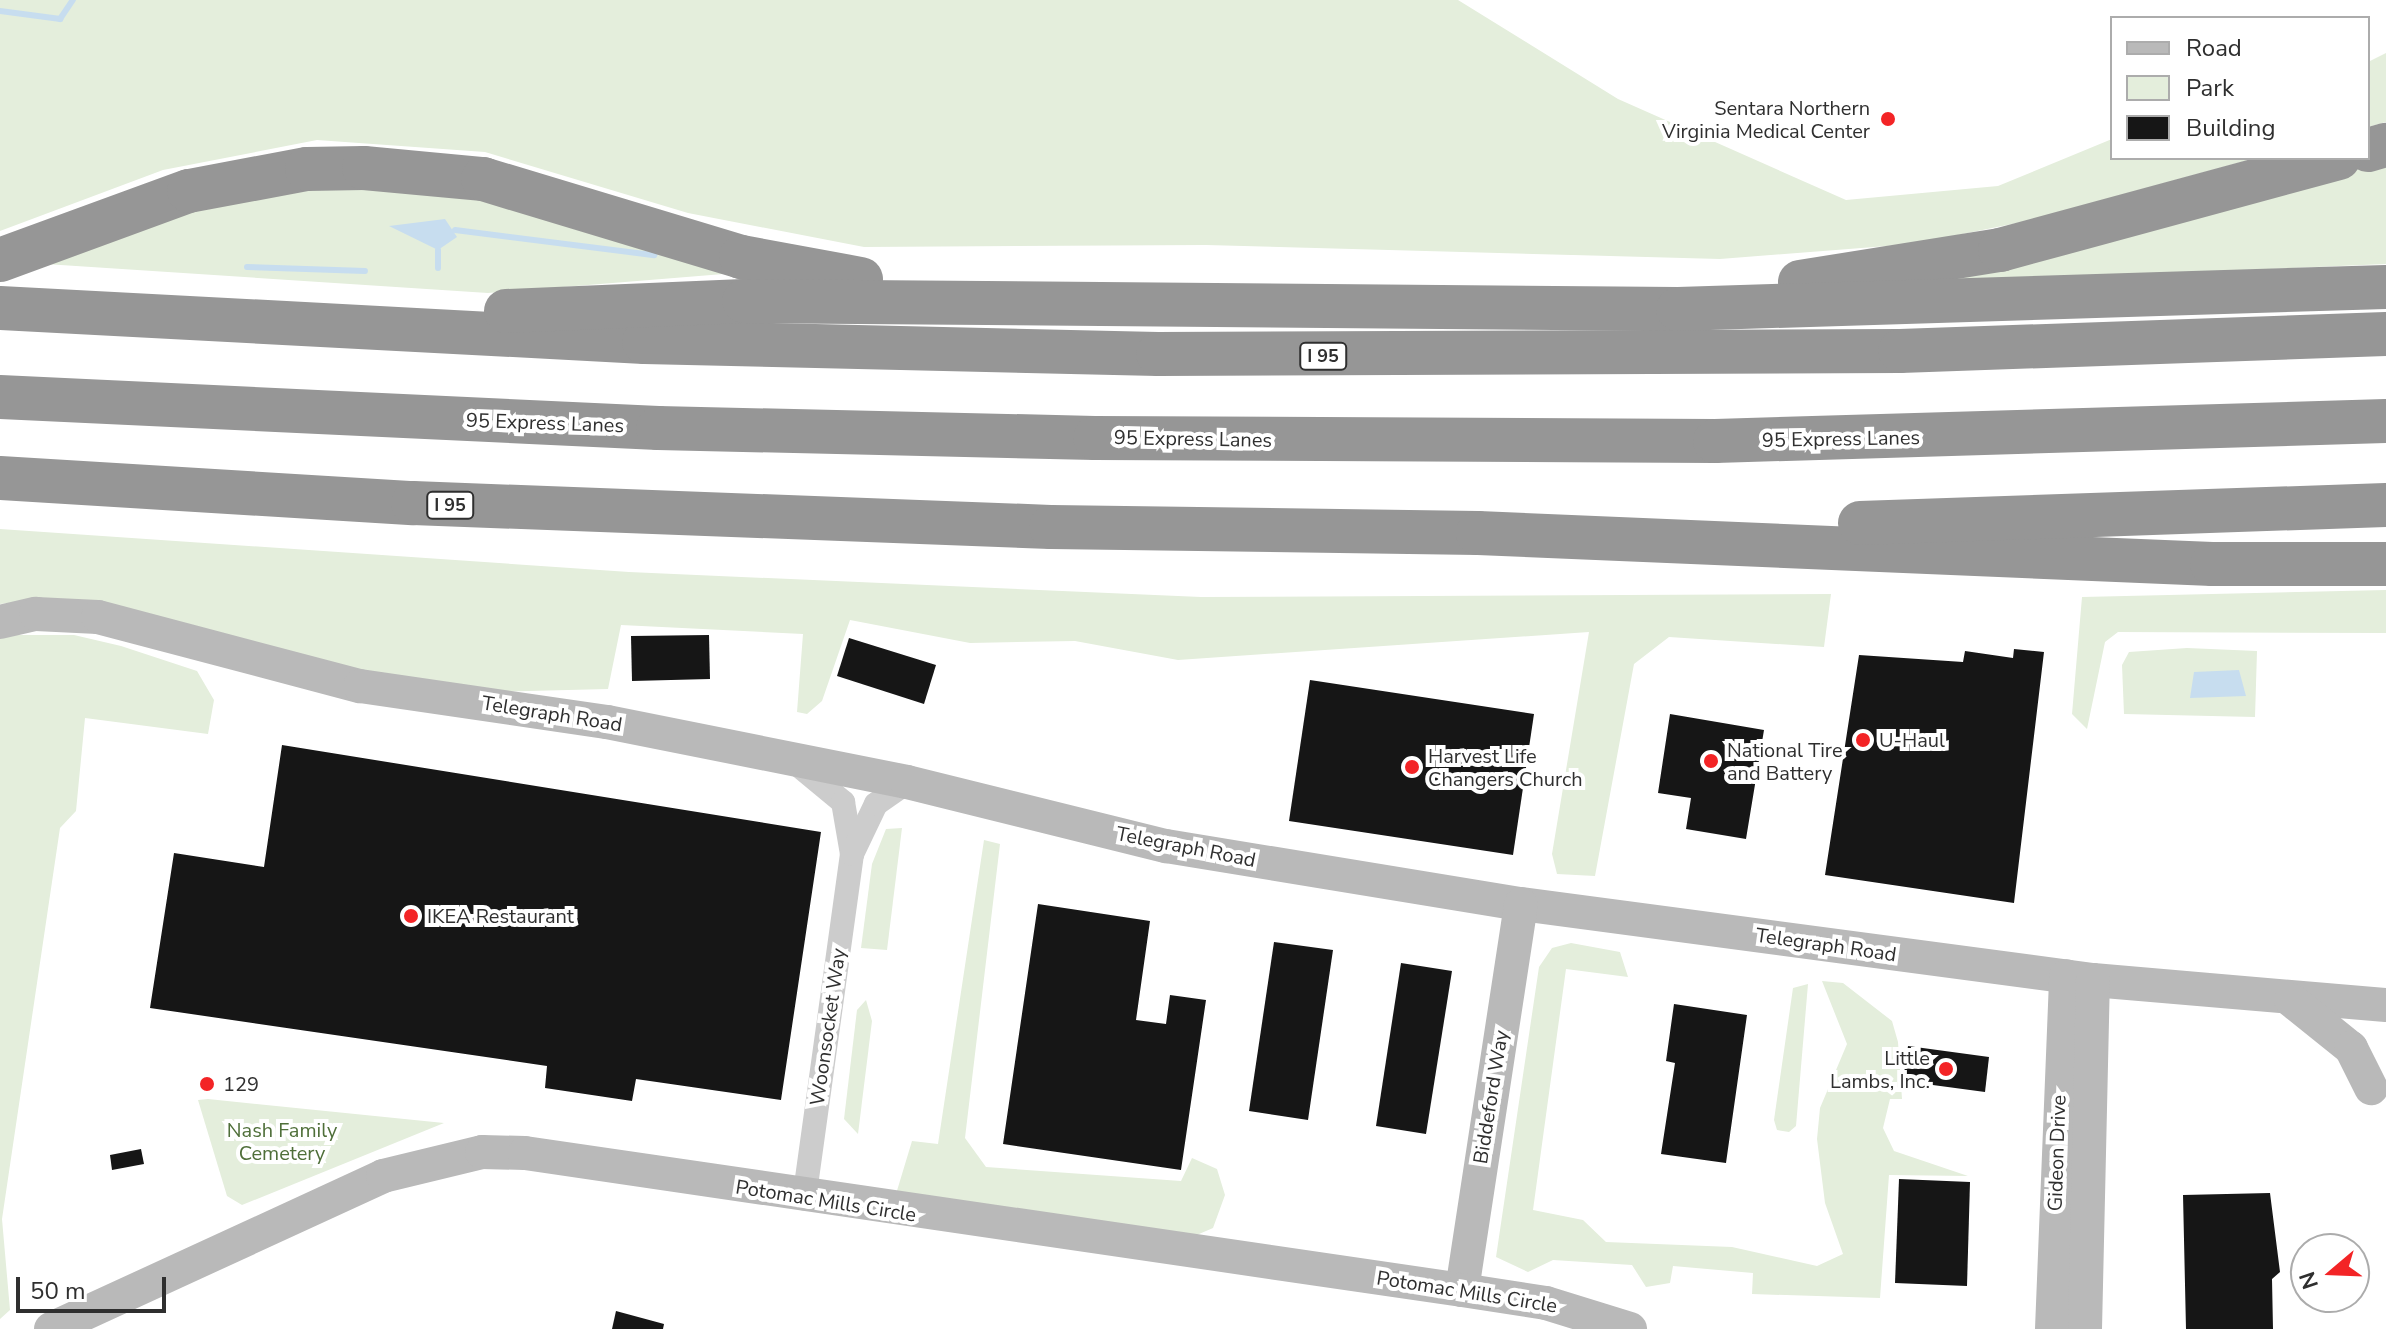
<!DOCTYPE html>
<style>
body{margin:0}
#map{position:relative;width:2386px;height:1329px;overflow:hidden;background:#fff;font-family:"Nunito Sans",sans-serif}
div>[style]{position:absolute}
[style*='--x']{left:calc(var(--x)*1px);top:calc(var(--y)*1px);width:calc(var(--w)*1px);rotate:calc(var(--a)*1deg)}
.green>*{inset:0;background:#e4eedc}
.water>*{inset:0;background:#c7ddef}
.stream>*{height:6px;margin:-3px;padding:0 3px;transform-origin:3px;border-radius:3px;background:#c7ddef}
.building>*{inset:0;background:#161616}
.street>*{height:24px;margin:-12px;padding:0 12px;transform-origin:12px;border-radius:12px;background:#ccc}
.secondary>*{height:34px;margin:-17px;padding:0 17px;transform-origin:17px;border-radius:17px;background:#b9b9b9}
.highway>*{height:44px;margin:-22px;padding:0 22px;transform-origin:22px;border-radius:22px;background:#969696}
.dots>*{width:22px;height:22px;translate:-50% -50%;box-sizing:border-box;border:4px solid #fff;border-radius:50%}
span{translate:-50% -50%;white-space:nowrap;text-align:center;line-height:1.15;-webkit-text-stroke:8px #fff;paint-order:stroke}
.shield-label span{padding:2px 6px;background:#fff;border:2px solid;border-radius:6px;-webkit-text-stroke-width:0}
.shield-label{font-size:18px;color:#2f2f2f;font-weight:700}
.poi-label{font-size:20px;color:#2f2f2f}
.right{translate:-100% -50%;text-align:right}
.left{translate:0 -50%;text-align:left}
.street-label{font-size:20px;color:#2f2f2f}
.park-label{font-size:20px;color:#4f6f39}
.legend{position:absolute;left:2110px;top:16px;width:260px;height:144px;box-sizing:border-box;background:#fff;border:2px solid #acacac;margin:0;padding:10px 14px;list-style:none;font-size:24px;color:#2f2f2f}
.legend li{display:flex;align-items:center;gap:16px;height:40px}
.legend b{width:40px;border:2px solid #acacac}
.north{position:absolute;left:2290px;top:1233px;width:80px;height:80px;box-sizing:border-box;background:#fff;border:2px solid #acacac;border-radius:50%;rotate:251deg;font-size:22px;font-weight:700;line-height:32px;text-align:center;color:#2f2f2f}
.north::after{content:'';display:block;margin:auto;width:28px;height:36px;background:#f32426;clip-path:polygon(50% 0,100% 100%,50% 72%,0 100%)}
.scale{position:absolute;left:16px;top:1277px;width:150px;height:36px;box-sizing:border-box;border:4px solid #2f2f2f;border-top:0;padding-left:10px;font-size:24px;line-height:28px;white-space:nowrap;color:#2f2f2f;-webkit-text-stroke:6px #fff;paint-order:stroke}
</style>
<div id="map">
<div class="green">
<div style="clip-path:polygon(0 0,1458px 0,1618px 99px,1846px 200px,1998px 186px,2112px 139px,2112px 158px,2256px 158px,2022px 222px,1913px 244px,1720px 259px,1206px 245px,864px 247px,688px 213px,485px 152px,317px 140px,163px 170px,0 231px)"></div>
<div style="clip-path:polygon(2386px 53px,2386px 122px,2368px 127px,2368px 62px)"></div>
<div style="clip-path:polygon(2386px 160px,2386px 264px,1898px 285px)"></div>
<div style="clip-path:polygon(429px 185px,748px 272px,488px 293px,30px 263px,232px 192px)"></div>
<div style="clip-path:polygon(0 529px,629px 572px,1201px 597px,1831px 594px,1824px 647px,1669px 637px,1634px 664px,1595px 876px,1557px 874px,1552px 854px,1589px 632px,1178px 660px,1075px 641px,970px 643px,850px 620px,822px 701px,807px 714px,797px 712px,803px 634px,621px 625px,608px 689px,490px 692px,356px 673px,104px 603px,51px 598px,0 604px)"></div>
<div style="clip-path:polygon(2386px 590px,2386px 633px,2118px 632px,2105px 642px,2087px 729px,2072px 714px,2082px 597px)"></div>
<div style="clip-path:polygon(0 635px,74px 635px,121px 646px,197px 671px,214px 700px,208px 734px,85px 718px,76px 811px,60px 828px,2px 1219px,10px 1310px,0 1319px)"></div>
<div style="clip-path:polygon(2187px 648px,2257px 651px,2255px 717px,2124px 714px,2122px 665px,2129px 652px)"></div>
<div style="clip-path:polygon(902px 828px,887px 950px,861px 948px,872px 864px,886px 829px)"></div>
<div style="clip-path:polygon(984px 840px,1000px 844px,965px 1138px,986px 1167px,1181px 1181px,1192px 1158px,1217px 1169px,1225px 1195px,1213px 1228px,1192px 1237px,896px 1194px,912px 1141px,938px 1144px)"></div>
<div style="clip-path:polygon(1571px 943px,1620px 952px,1628px 977px,1566px 969px,1533px 1210px,1583px 1220px,1606px 1242px,1732px 1247px,1817px 1266px,1843px 1254px,1825px 1203px,1817px 1139px,1820px 1108px,1847px 1044px,1822px 981px,1843px 983px,1892px 1021px,1898px 1042px,1902px 1099px,1890px 1099px,1883px 1128px,1894px 1151px,1968px 1176px,1889px 1175px,1880px 1298px,1752px 1294px,1753px 1273px,1673px 1266px,1670px 1283px,1646px 1287px,1632px 1265px,1553px 1260px,1528px 1272px,1496px 1257px,1539px 967px,1552px 948px)"></div>
<div style="clip-path:polygon(1808px 984px,1796px 1126px,1789px 1132px,1777px 1130px,1774px 1120px,1793px 988px)"></div>
<div style="clip-path:polygon(866px 1000px,872px 1021px,858px 1134px,844px 1119px,857px 1010px)"></div>
<div style="clip-path:polygon(198px 1100px,208px 1099px,444px 1123px,242px 1205px,227px 1196px)"></div>
</div>
<div class="water">
<div style="clip-path:polygon(445px 219px,457px 237px,438px 250px,389px 226px)"></div>
<div style="clip-path:polygon(2239px 670px,2246px 696px,2190px 698px,2194px 672px)"></div>
</div>
<div class="stream">
<div style="--x:0;--y:11;--w:61;--a:7.6"></div>
<div style="--x:60;--y:19;--w:23;--a:-56"></div>
<div style="--x:455;--y:230;--w:201;--a:7.2"></div>
<div style="--x:247;--y:267;--w:118;--a:1.9"></div>
<div style="--x:438;--y:268;--w:18;--a:-90"></div>
</div>
<div class="building">
<div style="clip-path:polygon(709px 635px,710px 679px,632px 681px,631px 636px)"></div>
<div style="clip-path:polygon(849px 638px,936px 665px,924px 704px,837px 676px)"></div>
<div style="clip-path:polygon(2014px 649px,2044px 652px,2014px 903px,1825px 875px,1859px 655px,1963px 662px,1965px 651px,2013px 658px)"></div>
<div style="clip-path:polygon(1310px 680px,1534px 714px,1513px 855px,1289px 821px)"></div>
<div style="clip-path:polygon(1670px 714px,1764px 730px,1746px 839px,1686px 829px,1691px 798px,1658px 793px)"></div>
<div style="clip-path:polygon(282px 745px,821px 832px,781px 1100px,636px 1079px,632px 1101px,545px 1088px,547px 1066px,150px 1008px,174px 853px,264px 867px)"></div>
<div style="clip-path:polygon(1038px 904px,1150px 921px,1136px 1020px,1166px 1024px,1170px 995px,1206px 1000px,1181px 1170px,1003px 1144px)"></div>
<div style="clip-path:polygon(1274px 942px,1333px 950px,1308px 1120px,1249px 1111px)"></div>
<div style="clip-path:polygon(1401px 963px,1452px 971px,1426px 1134px,1376px 1126px)"></div>
<div style="clip-path:polygon(1674px 1004px,1747px 1015px,1726px 1163px,1661px 1154px,1675px 1063px,1666px 1061px)"></div>
<div style="clip-path:polygon(1908px 1046px,1989px 1057px,1985px 1092px,1903px 1081px)"></div>
<div style="clip-path:polygon(141px 1149px,144px 1164px,112px 1170px,110px 1155px)"></div>
<div style="clip-path:polygon(1899px 1179px,1970px 1182px,1967px 1286px,1895px 1283px)"></div>
<div style="clip-path:polygon(2270px 1193px,2280px 1272px,2272px 1279px,2273px 1329px,2186px 1329px,2183px 1195px)"></div>
<div style="clip-path:polygon(616px 1311px,664px 1324px,663px 1329px,612px 1329px)"></div>
</div>
<div class="street">
<div style="--x:797;--y:764;--w:60;--a:39.6"></div>
<div style="--x:843;--y:802;--w:53;--a:80.2"></div>
<div style="--x:852;--y:854;--w:348;--a:97.9"></div>
<div style="--x:852;--y:854;--w:55;--a:-64.4"></div>
<div style="--x:876;--y:804;--w:38;--a:-35"></div>
</div>
<div class="secondary">
<div style="--x:0;--y:622;--w:37;--a:-13"></div>
<div style="--x:36;--y:614;--w:62;--a:2.8"></div>
<div style="--x:98;--y:617;--w:271;--a:14.8"></div>
<div style="--x:360;--y:686;--w:250;--a:8.3"></div>
<div style="--x:607;--y:722;--w:306;--a:11.3"></div>
<div style="--x:907;--y:782;--w:267;--a:13.9"></div>
<div style="--x:1166;--y:846;--w:360;--a:9.3"></div>
<div style="--x:1521;--y:904;--w:577;--a:7.57"></div>
<div style="--x:2093;--y:980;--w:294;--a:4.9"></div>
<div style="--x:2291;--y:1000;--w:77;--a:38.7"></div>
<div style="--x:2351;--y:1048;--w:45;--a:63.4"></div>
<div style="--x:1462;--y:1290;--w:390;--a:-81.3"></div>
<div style="--x:51;--y:1329;--w:366;--a:-24.7"></div>
<div style="--x:383;--y:1176;--w:102;--a:-13.6"></div>
<div style="--x:482;--y:1152;--w:43;--a:1.3"></div>
<div style="--x:525;--y:1153;--w:947;--a:8.32"></div>
<div style="--x:1462;--y:1290;--w:85;--a:8.8"></div>
<div style="--x:1546;--y:1303;--w:88;--a:17.2"></div>
<div style="--x:2052;--y:1329;--w:353;--a:-87.7"></div>
<div style="--x:2085;--y:1329;--w:349;--a:-88.7"></div>
</div>
<div class="highway">
<div style="--x:2368;--y:150;--w:19;--a:-16"></div>
<div style="--x:0;--y:260;--w:201;--a:-20.1"></div>
<div style="--x:189;--y:191;--w:120;--a:-10.6"></div>
<div style="--x:307;--y:169;--w:57;--a:-1"></div>
<div style="--x:364;--y:168;--w:120;--a:5.3"></div>
<div style="--x:483;--y:179;--w:270;--a:16.8"></div>
<div style="--x:741;--y:257;--w:122;--a:10.4"></div>
<div style="--x:1800;--y:282;--w:203;--a:-9.1"></div>
<div style="--x:2000;--y:250;--w:351;--a:-15.2"></div>
<div style="--x:0;--y:308;--w:645;--a:3.02"></div>
<div style="--x:644;--y:342;--w:514;--a:1.34"></div>
<div style="--x:1158;--y:354;--w:742;--a:-0.23"></div>
<div style="--x:1900;--y:351;--w:486;--a:-2"></div>
<div style="--x:506;--y:311;--w:238;--a:-2.4"></div>
<div style="--x:744;--y:301;--w:934;--a:0.49"></div>
<div style="--x:1678;--y:309;--w:708;--a:-1.78"></div>
<div style="--x:0;--y:397;--w:659;--a:2.7"></div>
<div style="--x:658;--y:428;--w:437;--a:1.3"></div>
<div style="--x:1095;--y:438;--w:620;--a:0.28"></div>
<div style="--x:1715;--y:441;--w:671;--a:-1.71"></div>
<div style="--x:0;--y:478;--w:414;--a:3.5"></div>
<div style="--x:413;--y:503;--w:638;--a:2.15"></div>
<div style="--x:1051;--y:527;--w:427;--a:0.8"></div>
<div style="--x:1478;--y:533;--w:735;--a:2.42"></div>
<div style="--x:2212;--y:564;--w:174;--a:0"></div>
<div style="--x:1860;--y:523;--w:526;--a:-1.96"></div>
</div>
<div class="dots">
<div style="left:1888px;top:119px;background:#f32426"></div>
<div style="left:1863px;top:740px;background:#f32426"></div>
<div style="left:1711px;top:761px;background:#f32426"></div>
<div style="left:1412px;top:767px;background:#f32426"></div>
<div style="left:411px;top:916px;background:#f32426"></div>
<div style="left:1946px;top:1069px;background:#f32426"></div>
<div style="left:207px;top:1084px;background:#f32426"></div>
</div>
<div class="shield-label">
<span style="left:1323px;top:356px">I 95</span>
<span style="left:450px;top:505px">I 95</span>
</div>
<div class="poi-label">
<span class="right" style="left:1870px;top:120px">Sentara Northern<br>Virginia Medical Center</span>
<span class="left" style="left:1879px;top:740px">U-Haul</span>
<span class="left" style="left:1727px;top:762px">National Tire<br>and Battery</span>
<span class="left" style="left:1428px;top:768px">Harvest Life<br>Changers Church</span>
<span class="left" style="left:427px;top:916px">IKEA Restaurant</span>
<span class="right" style="left:1930px;top:1070px">Little<br>Lambs, Inc.</span>
<span class="left" style="left:223px;top:1084px">129</span>
</div>
<div class="street-label">
<span style="left:545px;top:423px;rotate:2deg">95 Express Lanes</span>
<span style="left:1193px;top:439px;rotate:1deg">95 Express Lanes</span>
<span style="left:1841px;top:439px;rotate:-1deg">95 Express Lanes</span>
<span style="left:552px;top:714px;rotate:9deg">Telegraph Road</span>
<span style="left:1186px;top:847px;rotate:11deg">Telegraph Road</span>
<span style="left:1826px;top:945px;rotate:8deg">Telegraph Road</span>
<span style="left:828px;top:1027px;rotate:-82deg">Woonsocket Way</span>
<span style="left:1491px;top:1097px;rotate:-81deg">Biddeford Way</span>
<span style="left:2057px;top:1153px;rotate:-88deg">Gideon Drive</span>
<span style="left:826px;top:1201px;rotate:9deg">Potomac Mills Circle</span>
<span style="left:1467px;top:1292px;rotate:9deg">Potomac Mills Circle</span>
</div>
<div class="park-label">
<span style="left:282px;top:1142px">Nash Family<br>Cemetery</span>
</div>
<ul class="legend">
<li><b style="height:10px;background:#b9b9b9"></b>Road</li>
<li><b style="height:22px;background:#e4eedc"></b>Park</li>
<li><b style="height:22px;background:#161616"></b>Building</li>
</ul>
<div class="north">N</div>
<div class="scale">50 m</div>
</div>
